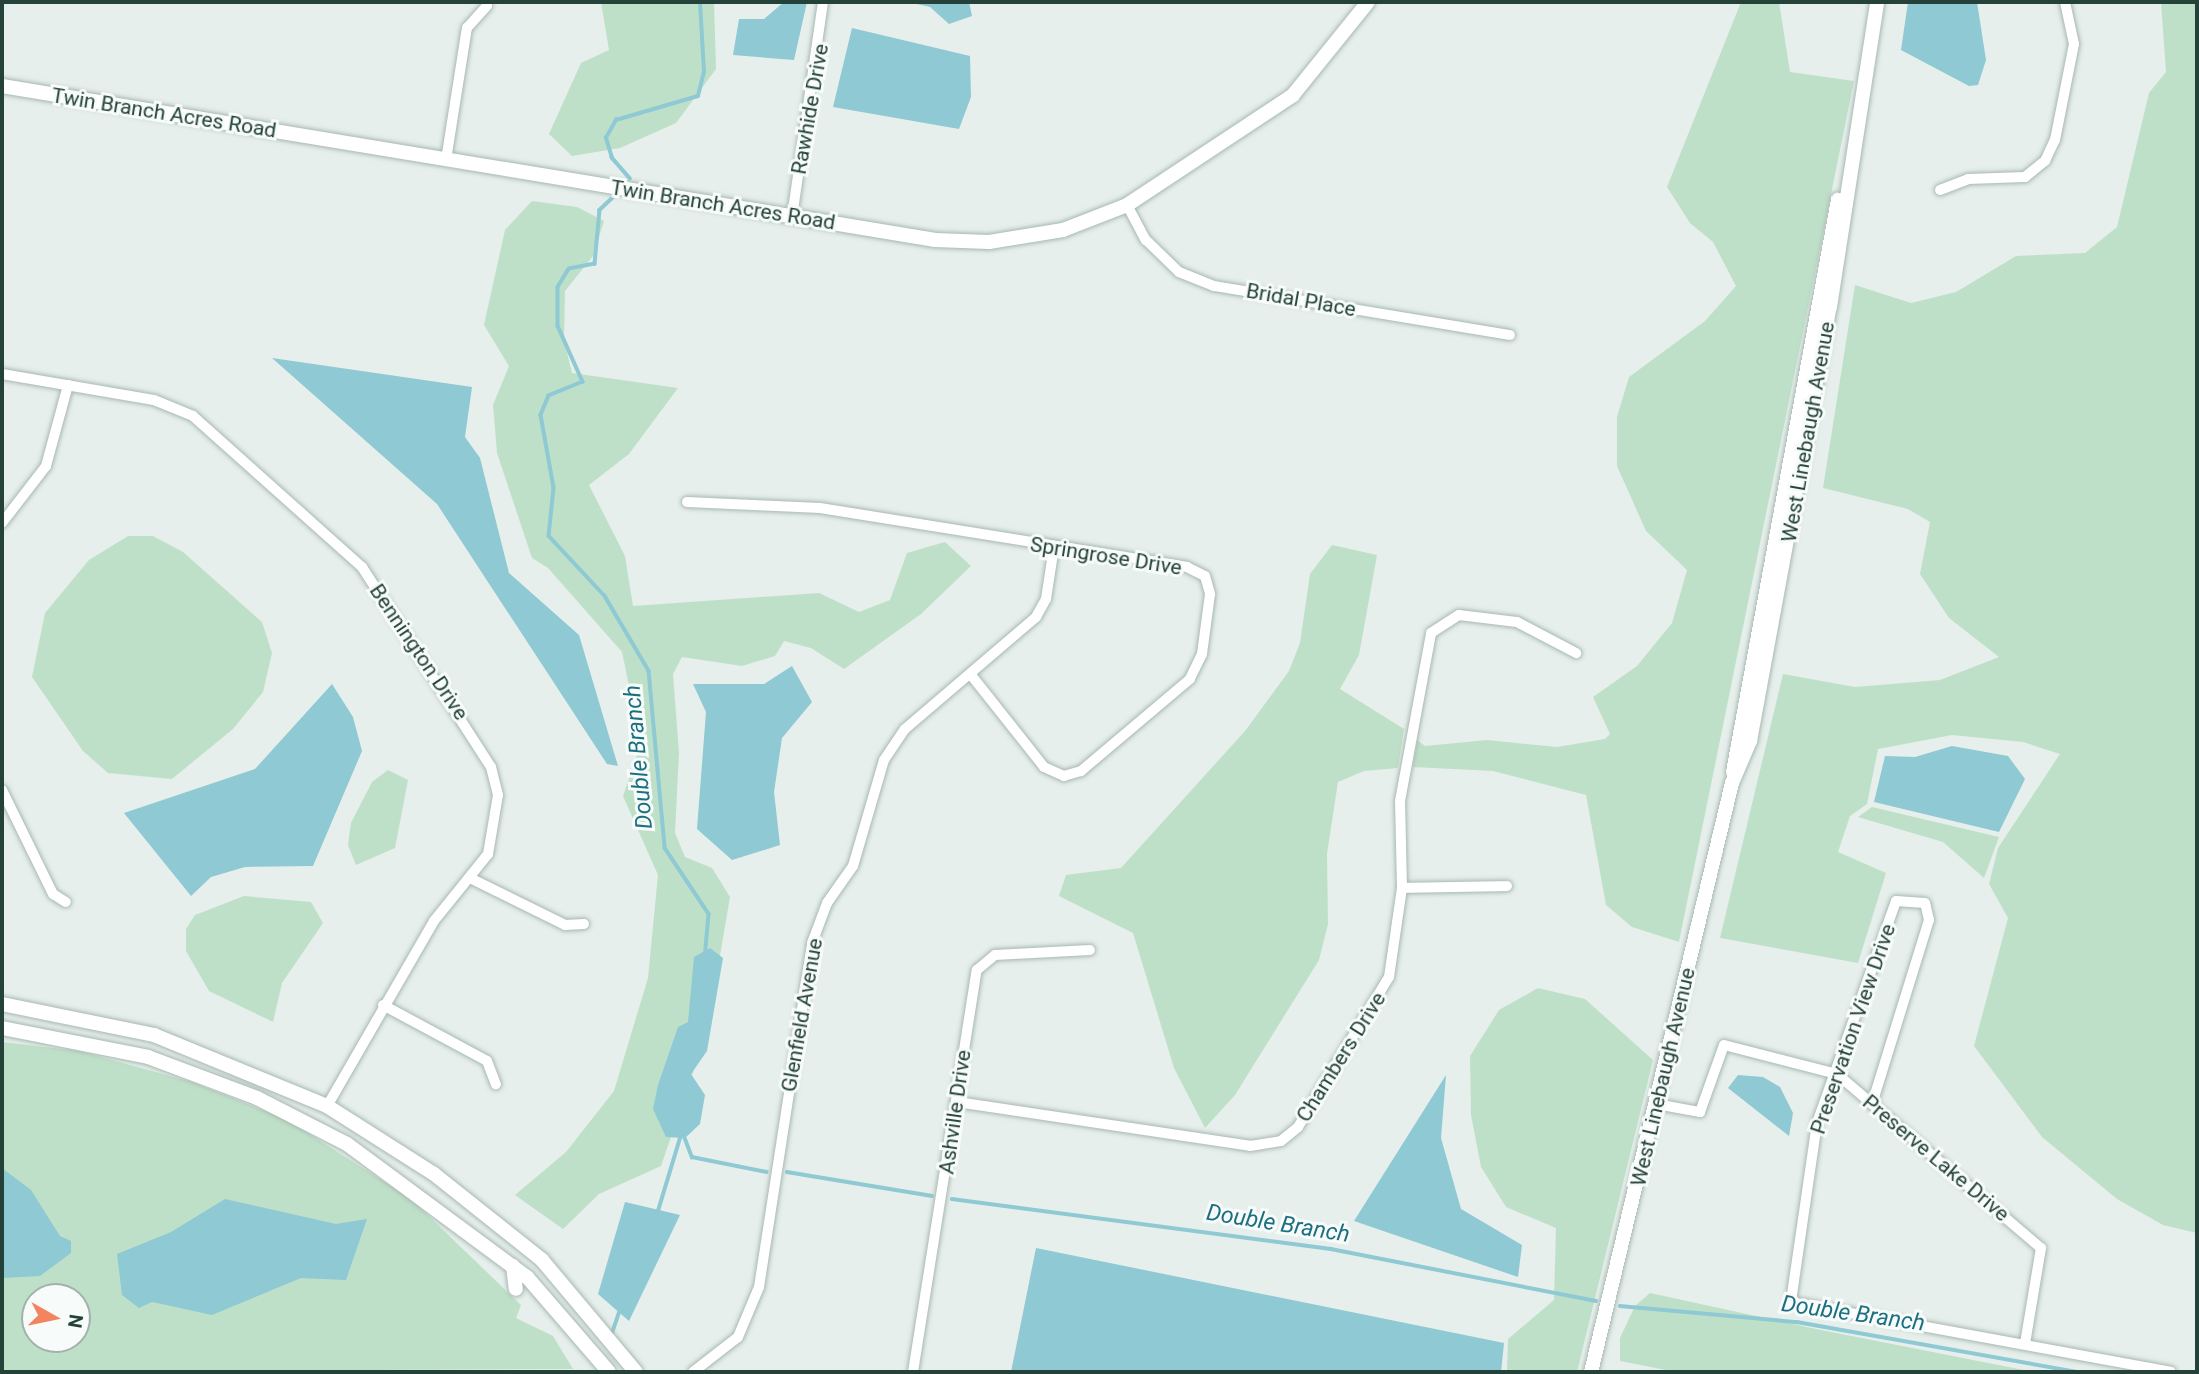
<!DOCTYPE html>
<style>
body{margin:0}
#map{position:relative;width:2199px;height:1374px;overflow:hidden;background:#e6efeb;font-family:Roboto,sans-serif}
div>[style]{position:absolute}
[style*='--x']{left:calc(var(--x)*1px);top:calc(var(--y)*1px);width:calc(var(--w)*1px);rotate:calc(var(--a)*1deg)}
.green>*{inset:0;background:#bfe0c8}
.water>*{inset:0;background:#8ec9d4}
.stream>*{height:3.5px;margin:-1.75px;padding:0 1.75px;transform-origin:1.75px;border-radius:1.75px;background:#8ec9d4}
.roads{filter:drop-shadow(0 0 2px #a8b8b2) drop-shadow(0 0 2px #a8b8b2)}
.street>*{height:10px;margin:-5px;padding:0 5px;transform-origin:5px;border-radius:5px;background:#fff}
.secondary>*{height:14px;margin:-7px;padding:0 7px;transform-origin:7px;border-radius:7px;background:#fff}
span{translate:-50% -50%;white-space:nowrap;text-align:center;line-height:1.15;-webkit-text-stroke:6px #f7fbf9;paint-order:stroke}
.street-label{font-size:21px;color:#24423a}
.water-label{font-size:23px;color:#1c6f80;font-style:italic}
.frame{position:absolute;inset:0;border:4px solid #24423a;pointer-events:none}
.north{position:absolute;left:21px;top:1283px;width:70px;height:70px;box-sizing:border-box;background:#f7fbf9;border:2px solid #a3b1ad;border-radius:50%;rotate:99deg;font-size:19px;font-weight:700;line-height:28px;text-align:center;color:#24423a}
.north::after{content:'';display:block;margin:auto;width:24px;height:32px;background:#f4845f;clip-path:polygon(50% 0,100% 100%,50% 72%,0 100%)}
</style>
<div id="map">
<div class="green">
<div style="clip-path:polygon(601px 2px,714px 2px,716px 69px,676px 123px,620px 148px,572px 156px,549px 134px,581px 63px,609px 50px)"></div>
<div style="clip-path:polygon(1741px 2px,1779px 2px,1790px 72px,1854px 81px,1679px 942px,1632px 927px,1606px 905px,1586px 795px,1493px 771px,1413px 767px,1417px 740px,1425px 746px,1487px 740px,1557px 747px,1605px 739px,1610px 734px,1593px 697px,1637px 666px,1672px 623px,1687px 570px,1646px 531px,1617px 466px,1617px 417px,1629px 377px,1705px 321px,1736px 286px,1713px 242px,1690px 223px,1667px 187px)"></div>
<div style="clip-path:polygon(2161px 2px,2197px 2px,2197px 1233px,2163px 1225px,2117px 1199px,2042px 1137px,1974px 1046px,2008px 918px,1989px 884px,1998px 848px,2060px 754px,2023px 742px,1952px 735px,1878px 749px,1867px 804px,1850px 816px,1838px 852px,1886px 873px,1858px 963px,1720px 938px,1783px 674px,1855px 687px,1940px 680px,1999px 657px,1949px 618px,1920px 574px,1930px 522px,1908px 509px,1823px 488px,1855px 285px,1911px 303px,1956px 292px,2016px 256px,2085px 253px,2117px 227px,2149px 93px,2166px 72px)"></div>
<div style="clip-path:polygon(532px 201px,577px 207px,604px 221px,593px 256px,565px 291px,564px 340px,572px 373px,678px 388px,629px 454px,589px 485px,625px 556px,633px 606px,819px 593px,859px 612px,890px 600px,907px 553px,945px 542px,971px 566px,921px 614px,844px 669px,811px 648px,784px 641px,775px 656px,742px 666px,682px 657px,673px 674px,679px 753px,675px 833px,685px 857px,712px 868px,730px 897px,707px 1032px,661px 1166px,599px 1194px,563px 1229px,515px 1195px,566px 1152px,614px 1091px,648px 978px,658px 875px,623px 796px,641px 744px,622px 652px,548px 568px,532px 558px,497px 453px,493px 405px,509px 366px,484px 325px,505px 230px)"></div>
<div style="clip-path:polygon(128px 536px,153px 536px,183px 552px,262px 622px,272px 653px,263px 692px,233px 729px,172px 779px,108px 773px,83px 751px,32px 677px,45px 613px,89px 560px)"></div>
<div style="clip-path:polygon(1332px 545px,1377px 555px,1359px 655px,1340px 689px,1404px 729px,1398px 768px,1364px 771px,1338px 782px,1327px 854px,1328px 924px,1319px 960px,1235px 1095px,1205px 1128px,1174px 1068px,1133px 933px,1059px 896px,1066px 875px,1121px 868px,1245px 731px,1289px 671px,1300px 643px,1310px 574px)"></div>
<div style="clip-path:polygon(388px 770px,408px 780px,395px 848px,356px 865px,348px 845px,351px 823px,372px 782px)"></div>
<div style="clip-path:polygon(1872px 807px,1999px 837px,1984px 878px,1943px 842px,1858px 817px)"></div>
<div style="clip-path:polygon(244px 896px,311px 902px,323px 923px,282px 983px,273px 1022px,209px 991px,186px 951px,186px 929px,195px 915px)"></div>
<div style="clip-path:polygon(1538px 988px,1585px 999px,1653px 1060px,1577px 1372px,1507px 1372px,1508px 1339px,1554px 1300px,1556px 1228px,1506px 1207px,1481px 1167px,1471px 1115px,1470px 1056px,1499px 1010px)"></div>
<div style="clip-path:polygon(evenodd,2px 1042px,79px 1051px,192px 1082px,287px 1120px,410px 1198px,521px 1305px,516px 1318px,553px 1336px,573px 1369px,2px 1372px,2px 1042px,35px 1297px,77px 1297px,77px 1339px,35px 1339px,35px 1297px)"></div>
<div style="clip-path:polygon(1650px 1293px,1821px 1330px,2034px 1372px,1676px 1372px,1620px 1361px,1620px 1338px,1635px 1306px)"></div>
</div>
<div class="water">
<div style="clip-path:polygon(784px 2px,807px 2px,794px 60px,733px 55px,739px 19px,764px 19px)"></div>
<div style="clip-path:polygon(908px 2px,969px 2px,972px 16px,949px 24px,930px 7px)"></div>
<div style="clip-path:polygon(1908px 2px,1977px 2px,1986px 60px,1978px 85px,1969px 86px,1901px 50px)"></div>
<div style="clip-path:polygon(852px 28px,970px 56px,971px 97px,959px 129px,833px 107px)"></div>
<div style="clip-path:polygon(272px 358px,472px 387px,465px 437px,480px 458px,509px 573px,579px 635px,618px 766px,607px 764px,437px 504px)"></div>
<div style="clip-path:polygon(792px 666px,812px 702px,782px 738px,774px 792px,780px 845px,732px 860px,697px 829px,706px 712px,693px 684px,764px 684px)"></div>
<div style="clip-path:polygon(332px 684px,353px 717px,362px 751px,313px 866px,245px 867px,211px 877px,191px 896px,124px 813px,255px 769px)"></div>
<div style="clip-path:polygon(1952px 746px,2008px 756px,2025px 779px,1999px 832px,1874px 802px,1885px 756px,1915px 757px)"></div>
<div style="clip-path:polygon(710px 948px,723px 958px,707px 1051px,691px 1074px,705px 1095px,700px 1124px,685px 1138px,666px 1137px,653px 1109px,658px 1085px,678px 1027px,688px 1022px,694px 957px)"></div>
<div style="clip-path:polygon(1446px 1075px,1441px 1138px,1461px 1209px,1522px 1245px,1518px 1277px,1354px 1221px)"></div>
<div style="clip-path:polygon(1738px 1075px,1763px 1077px,1780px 1087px,1793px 1113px,1789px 1136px,1728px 1088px)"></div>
<div style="clip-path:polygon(2px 1168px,31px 1190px,60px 1236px,71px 1241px,71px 1253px,40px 1276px,2px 1278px)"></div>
<div style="clip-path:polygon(225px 1199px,336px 1224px,367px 1219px,346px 1280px,301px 1278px,212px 1315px,152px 1302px,139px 1308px,122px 1295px,117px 1254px,171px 1232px)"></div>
<div style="clip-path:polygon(625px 1202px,680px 1215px,629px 1321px,598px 1294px)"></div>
<div style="clip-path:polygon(1036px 1248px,1504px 1343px,1501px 1372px,1011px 1372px)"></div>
</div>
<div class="stream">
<div style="--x:630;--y:179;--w:28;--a:-131"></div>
<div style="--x:612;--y:158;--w:21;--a:-107"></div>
<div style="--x:606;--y:138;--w:21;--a:-61"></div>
<div style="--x:616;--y:120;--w:85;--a:-16.3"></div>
<div style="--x:698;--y:96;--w:25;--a:-76"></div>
<div style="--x:704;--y:72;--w:70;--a:-93.3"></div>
<div style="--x:613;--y:198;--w:18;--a:137"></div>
<div style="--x:600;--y:210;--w:54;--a:95.3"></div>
<div style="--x:595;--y:264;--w:26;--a:169"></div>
<div style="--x:569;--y:269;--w:21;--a:121"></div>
<div style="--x:558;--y:287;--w:39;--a:90"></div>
<div style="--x:558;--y:326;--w:61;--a:65.9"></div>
<div style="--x:583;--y:382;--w:37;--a:158"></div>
<div style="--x:549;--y:396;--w:21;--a:113"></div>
<div style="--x:541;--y:415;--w:74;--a:79.9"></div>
<div style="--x:554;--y:488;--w:48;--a:95.9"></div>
<div style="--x:549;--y:536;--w:82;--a:47"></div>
<div style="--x:605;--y:596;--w:87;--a:59.6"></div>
<div style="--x:649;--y:671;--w:178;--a:84.8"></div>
<div style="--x:665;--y:848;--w:79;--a:56.3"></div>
<div style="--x:709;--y:914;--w:37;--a:95"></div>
<div style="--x:683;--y:1133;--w:26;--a:69"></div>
<div style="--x:692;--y:1157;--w:76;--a:11.3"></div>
<div style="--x:787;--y:1172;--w:147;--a:9.4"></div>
<div style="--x:952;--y:1199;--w:382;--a:7.5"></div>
<div style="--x:1331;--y:1249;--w:270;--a:11.1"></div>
<div style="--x:658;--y:1211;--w:79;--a:-73.2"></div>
<div style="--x:1620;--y:1306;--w:178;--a:5.2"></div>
<div style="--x:1797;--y:1322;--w:284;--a:10.1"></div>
<div style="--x:612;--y:1333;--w:24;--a:-71"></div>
</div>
<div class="roads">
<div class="street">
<div style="--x:446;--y:160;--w:134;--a:-81"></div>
<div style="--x:467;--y:28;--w:30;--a:-48"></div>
<div style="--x:1940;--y:190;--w:30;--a:-21"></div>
<div style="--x:1968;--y:179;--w:57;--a:-2"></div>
<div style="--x:2025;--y:177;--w:26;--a:-39"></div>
<div style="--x:2045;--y:161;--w:23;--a:-65"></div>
<div style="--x:2055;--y:140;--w:98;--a:-78.8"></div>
<div style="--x:2074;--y:44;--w:43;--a:-102.1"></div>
<div style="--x:1127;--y:205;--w:40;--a:62"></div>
<div style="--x:1146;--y:240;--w:46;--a:44.1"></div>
<div style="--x:1179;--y:272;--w:38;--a:22"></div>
<div style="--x:1214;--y:286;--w:300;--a:9.4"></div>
<div style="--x:792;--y:217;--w:217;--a:-81.8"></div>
<div style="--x:2;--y:374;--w:154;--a:9.7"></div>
<div style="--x:154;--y:400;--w:42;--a:22.3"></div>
<div style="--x:193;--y:416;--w:227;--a:41.8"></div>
<div style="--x:362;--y:567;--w:238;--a:57.2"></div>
<div style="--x:491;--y:767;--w:29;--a:76"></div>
<div style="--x:498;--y:795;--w:60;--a:99.6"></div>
<div style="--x:488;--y:854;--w:86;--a:128.9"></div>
<div style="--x:434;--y:921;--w:214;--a:120"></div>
<div style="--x:687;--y:502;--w:133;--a:2.6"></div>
<div style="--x:820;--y:508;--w:372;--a:9.1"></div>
<div style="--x:1187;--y:567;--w:20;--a:27"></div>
<div style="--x:1205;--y:576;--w:19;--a:74"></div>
<div style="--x:1210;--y:594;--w:61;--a:97.6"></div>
<div style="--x:1202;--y:654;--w:28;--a:116"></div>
<div style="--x:1190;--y:679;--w:143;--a:139.8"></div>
<div style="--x:1081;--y:771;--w:18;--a:164"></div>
<div style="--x:1064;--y:776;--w:22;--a:-156"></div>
<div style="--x:1044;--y:767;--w:116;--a:-128.4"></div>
<div style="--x:2;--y:523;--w:72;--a:-52.3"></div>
<div style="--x:46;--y:466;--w:84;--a:-74.8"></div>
<div style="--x:2;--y:790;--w:116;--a:63.9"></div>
<div style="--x:53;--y:894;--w:15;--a:32"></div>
<div style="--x:472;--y:879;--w:104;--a:26.3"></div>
<div style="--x:565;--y:925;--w:19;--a:-3"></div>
<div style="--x:1402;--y:888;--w:105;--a:-1.1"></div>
<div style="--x:383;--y:1005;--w:118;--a:28.3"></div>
<div style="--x:487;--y:1061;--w:25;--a:69"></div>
<div style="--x:957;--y:1102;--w:296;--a:8.5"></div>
<div style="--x:1250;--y:1146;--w:31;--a:-9"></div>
<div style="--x:1281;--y:1141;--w:22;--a:-39"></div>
<div style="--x:1298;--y:1127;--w:175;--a:-58.8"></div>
<div style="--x:1389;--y:977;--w:90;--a:-81.7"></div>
<div style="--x:1402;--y:888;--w:87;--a:-91.3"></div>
<div style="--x:1400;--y:801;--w:171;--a:-79.5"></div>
<div style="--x:1431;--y:633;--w:33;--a:-33"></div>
<div style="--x:1459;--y:615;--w:58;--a:6.9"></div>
<div style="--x:1517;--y:622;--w:67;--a:27.7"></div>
<div style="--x:1656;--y:1104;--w:45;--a:10.3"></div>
<div style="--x:1700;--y:1112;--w:71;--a:-70.3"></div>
<div style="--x:1724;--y:1045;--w:117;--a:14.4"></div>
<div style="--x:1837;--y:1074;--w:268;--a:40.5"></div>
<div style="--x:2041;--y:1248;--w:97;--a:99.5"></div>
<div style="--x:1872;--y:1104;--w:193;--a:-72.8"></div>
<div style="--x:1929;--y:920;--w:17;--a:-103"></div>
<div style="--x:1925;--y:903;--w:29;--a:-176"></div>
<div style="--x:1896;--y:901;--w:236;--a:109.6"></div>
<div style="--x:1817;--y:1123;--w:181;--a:98.3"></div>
<div style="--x:1791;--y:1302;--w:386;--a:10.4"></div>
<div style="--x:693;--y:1372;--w:57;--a:-37.9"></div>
<div style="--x:738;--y:1337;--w:54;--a:-67.2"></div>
<div style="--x:759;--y:1287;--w:348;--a:-81.2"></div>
<div style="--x:812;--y:943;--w:43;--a:-69.4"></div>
<div style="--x:827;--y:903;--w:45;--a:-54.9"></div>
<div style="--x:853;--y:866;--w:110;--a:-73.7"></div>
<div style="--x:884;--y:760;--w:37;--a:-56"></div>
<div style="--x:905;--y:729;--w:172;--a:-40.5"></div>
<div style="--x:1036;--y:617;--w:21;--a:-61"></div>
<div style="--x:1046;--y:599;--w:53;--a:-81.3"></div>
<div style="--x:913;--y:1372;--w:407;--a:-81"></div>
<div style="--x:977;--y:970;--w:23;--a:-40"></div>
<div style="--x:995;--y:955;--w:95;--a:-3"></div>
</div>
<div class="secondary">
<div style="--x:2;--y:86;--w:946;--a:9.37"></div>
<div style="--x:935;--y:240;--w:54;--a:2.1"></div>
<div style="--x:989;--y:242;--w:75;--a:-9.2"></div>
<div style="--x:1063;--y:230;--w:69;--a:-21.3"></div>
<div style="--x:1127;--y:205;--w:199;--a:-33.5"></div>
<div style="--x:1293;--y:95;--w:119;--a:-51.1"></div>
<div style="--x:1733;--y:772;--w:582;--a:-79.6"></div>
<div style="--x:2;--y:1004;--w:155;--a:11.5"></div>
<div style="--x:154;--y:1035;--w:187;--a:22.3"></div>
<div style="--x:327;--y:1106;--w:127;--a:32.4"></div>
<div style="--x:434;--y:1174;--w:138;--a:38.5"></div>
<div style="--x:542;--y:1260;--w:146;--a:50"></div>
<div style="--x:2;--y:1028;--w:149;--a:11.2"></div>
<div style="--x:148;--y:1057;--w:116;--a:20.6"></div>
<div style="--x:257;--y:1098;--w:101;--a:27.1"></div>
<div style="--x:347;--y:1144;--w:224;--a:36.5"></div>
<div style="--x:527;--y:1277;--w:125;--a:49.2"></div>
<div style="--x:513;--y:1266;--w:23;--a:83"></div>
<div style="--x:1591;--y:1372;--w:606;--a:-76.54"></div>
<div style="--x:1732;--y:783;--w:46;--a:-66.8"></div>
<div style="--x:1750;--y:741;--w:441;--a:-79.6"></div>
<div style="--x:1830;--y:307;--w:309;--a:-81.2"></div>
</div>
</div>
<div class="street-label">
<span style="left:810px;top:109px;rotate:-80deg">Rawhide Drive</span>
<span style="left:164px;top:113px;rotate:9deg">Twin Branch Acres Road</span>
<span style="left:723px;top:205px;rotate:9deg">Twin Branch Acres Road</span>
<span style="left:1301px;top:300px;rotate:10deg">Bridal Place</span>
<span style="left:1808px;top:432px;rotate:-80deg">West Linebaugh Avenue</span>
<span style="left:1106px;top:556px;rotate:9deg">Springrose Drive</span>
<span style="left:419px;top:652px;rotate:56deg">Bennington Drive</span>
<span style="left:802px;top:1015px;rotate:-80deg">Glenfield Avenue</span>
<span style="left:1853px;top:1029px;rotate:-71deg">Preservation View Drive</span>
<span style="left:1341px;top:1057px;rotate:-58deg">Chambers Drive</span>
<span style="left:1663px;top:1077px;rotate:-77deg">West Linebaugh Avenue</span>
<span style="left:955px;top:1112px;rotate:-82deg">Ashville Drive</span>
<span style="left:1936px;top:1158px;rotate:40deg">Preserve Lake Drive</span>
</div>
<div class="water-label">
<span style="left:639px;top:757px;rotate:-95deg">Double Branch</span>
<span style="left:1278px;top:1224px;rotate:9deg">Double Branch</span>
<span style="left:1853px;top:1314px;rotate:8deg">Double Branch</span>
</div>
<div class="frame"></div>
<div class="north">N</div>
</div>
